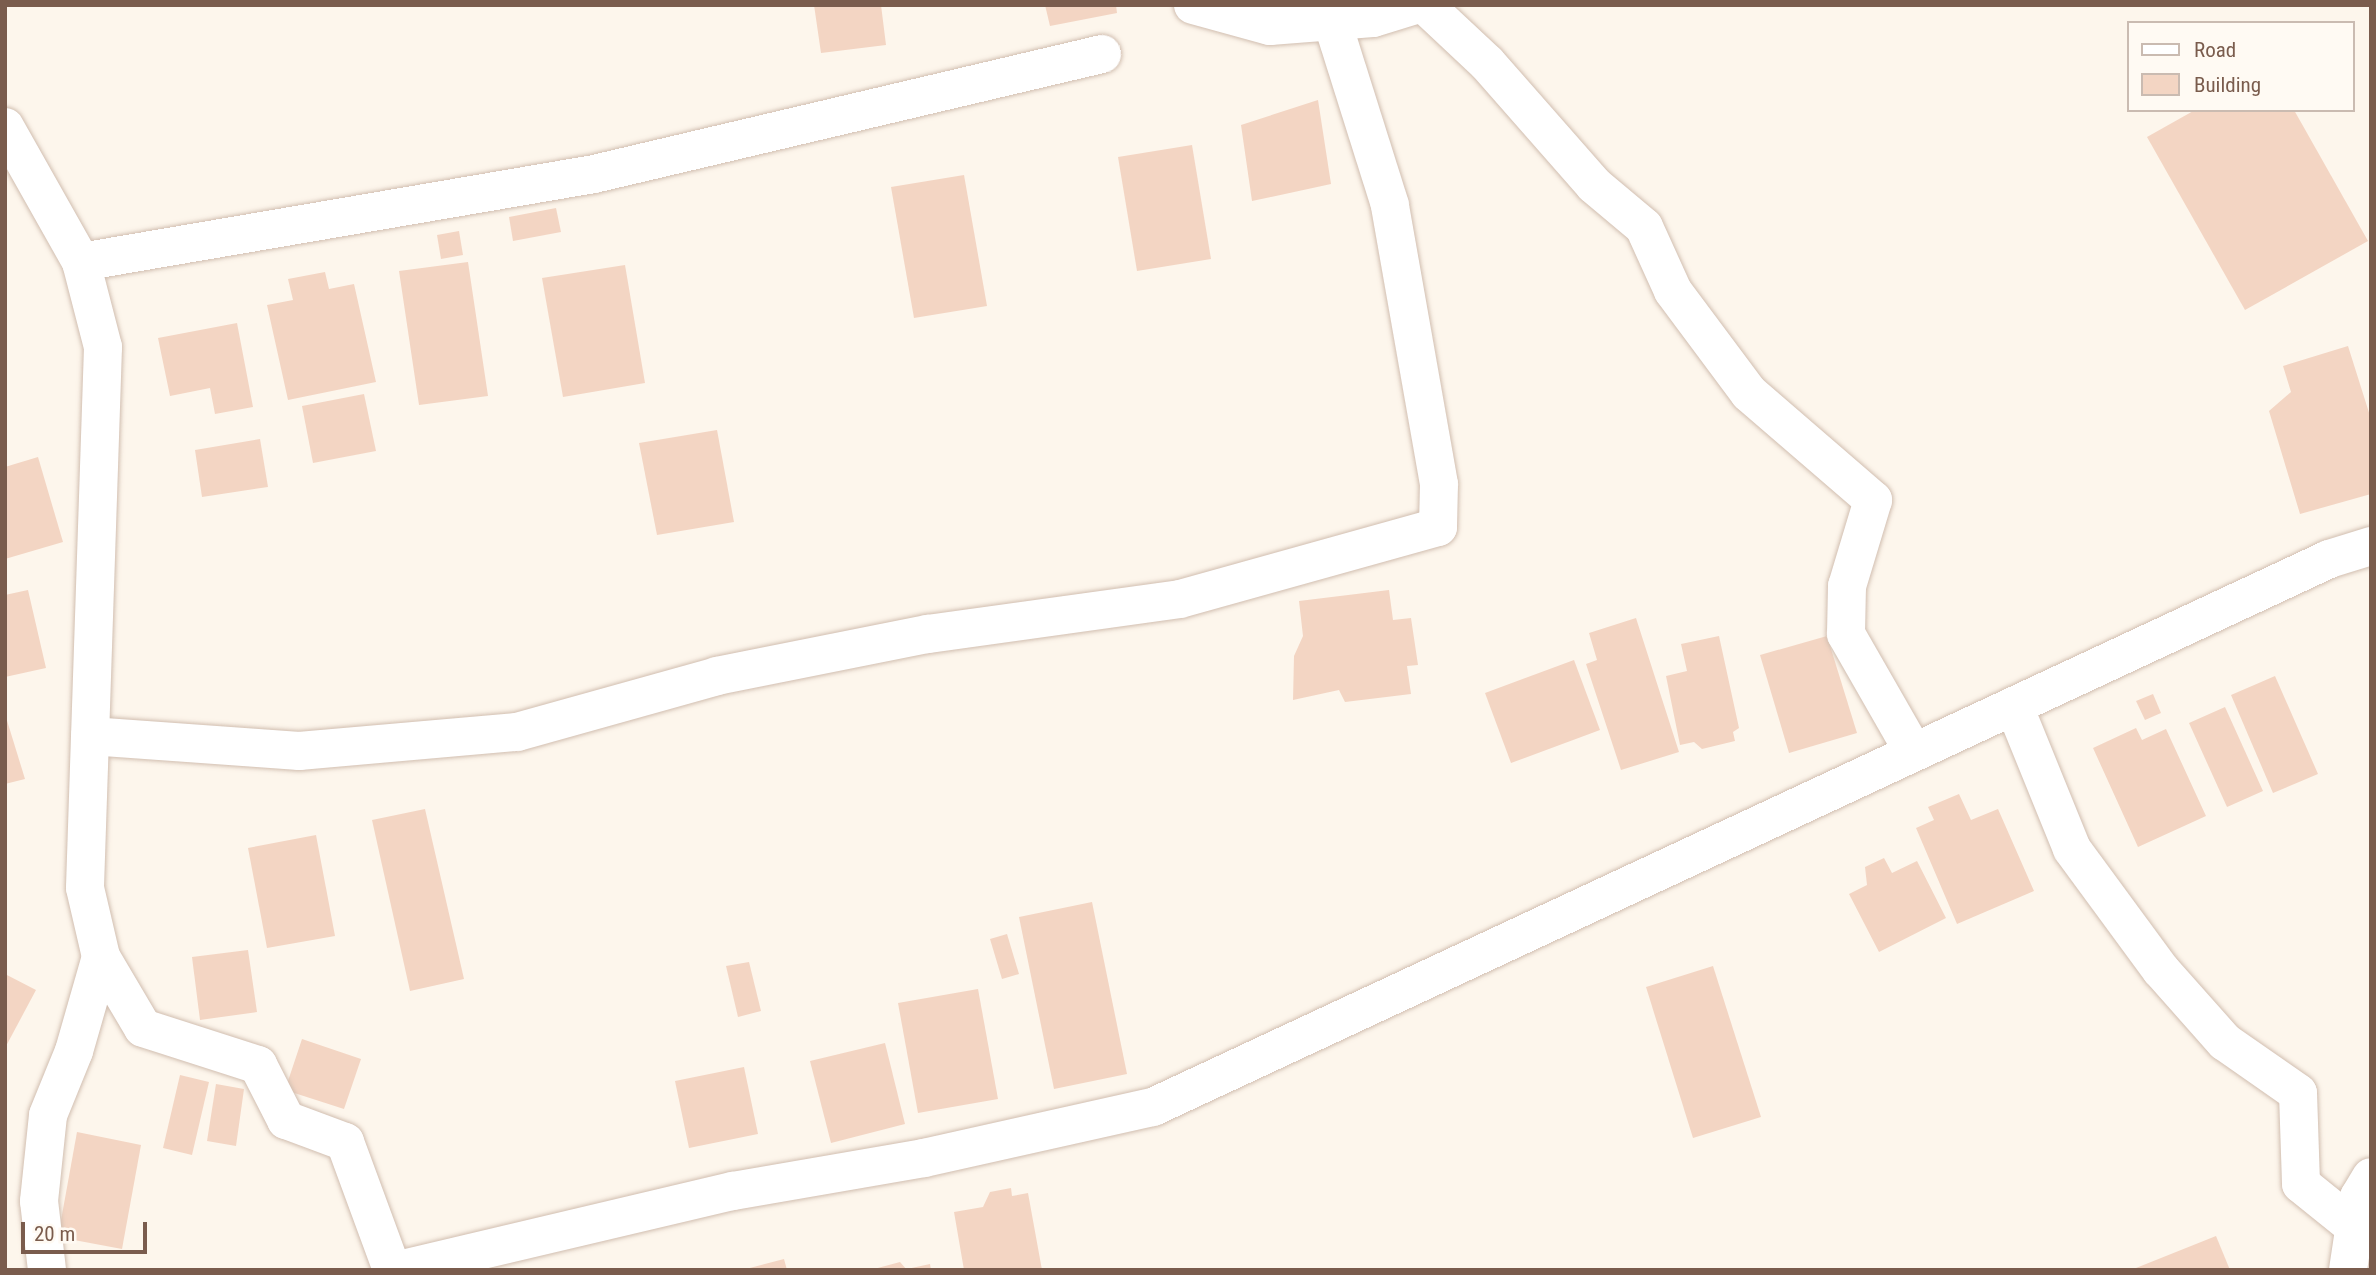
<!DOCTYPE html>
<style>
body{margin:0}
#map{position:relative;width:2376px;height:1275px;overflow:hidden;background:#fdf6ec;font-family:"Roboto Condensed",sans-serif}
div>[style]{position:absolute}
[style*='--x']{left:calc(var(--x)*1px);top:calc(var(--y)*1px);width:calc(var(--w)*1px);rotate:calc(var(--a)*1deg)}
.building>*{inset:0;background:#f3d5c3}
.roads{filter:drop-shadow(0 0 2px #d1beb0) drop-shadow(0 0 2px #d1beb0)}
.minor>*{height:38px;margin:-19px;padding:0 19px;transform-origin:19px;border-radius:19px;background:#fff}
span{translate:-50% -50%;white-space:nowrap;text-align:center;line-height:1.15;-webkit-text-stroke:7px #fffaf3;paint-order:stroke}
.frame{position:absolute;inset:0;border:7px solid #7a5c4d;pointer-events:none}
.legend{position:absolute;left:2127px;top:21px;width:228px;height:91px;box-sizing:border-box;background:#fffaf3;border:2px solid #cabbb1;margin:0;padding:9px 12px;list-style:none;font-size:21px;color:#7a5c4d}
.legend li{display:flex;align-items:center;gap:14px;height:35px}
.legend b{width:35px;border:2px solid #cabbb1}
.scale{position:absolute;left:21px;top:1222px;width:126px;height:32px;box-sizing:border-box;border:4px solid #7a5c4d;border-top:0;padding-left:9px;font-size:21px;line-height:24px;white-space:nowrap;color:#7a5c4d;-webkit-text-stroke:5px #fffaf3;paint-order:stroke}
</style>
<div id="map">
<div class="building">
<div style="clip-path:polygon(814px 5px,881px 5px,886px 45px,821px 53px)"></div>
<div style="clip-path:polygon(1045px 5px,1116px 5px,1117px 13px,1050px 26px)"></div>
<div style="clip-path:polygon(1318px 100px,1331px 184px,1252px 201px,1241px 125px)"></div>
<div style="clip-path:polygon(2195px 110px,2294px 110px,2368px 241px,2245px 310px,2147px 137px)"></div>
<div style="clip-path:polygon(1192px 145px,1211px 259px,1137px 271px,1118px 157px)"></div>
<div style="clip-path:polygon(964px 175px,987px 306px,914px 318px,891px 187px)"></div>
<div style="clip-path:polygon(556px 208px,561px 232px,513px 241px,509px 217px)"></div>
<div style="clip-path:polygon(459px 231px,463px 255px,441px 259px,437px 235px)"></div>
<div style="clip-path:polygon(468px 262px,488px 396px,419px 405px,399px 271px)"></div>
<div style="clip-path:polygon(625px 265px,645px 383px,563px 397px,542px 278px)"></div>
<div style="clip-path:polygon(325px 272px,329px 289px,354px 284px,376px 382px,288px 400px,267px 305px,293px 300px,288px 279px)"></div>
<div style="clip-path:polygon(237px 323px,253px 407px,215px 414px,210px 388px,170px 396px,158px 338px)"></div>
<div style="clip-path:polygon(2348px 346px,2371px 419px,2371px 494px,2300px 514px,2269px 411px,2291px 392px,2283px 366px)"></div>
<div style="clip-path:polygon(364px 394px,376px 451px,313px 463px,302px 406px)"></div>
<div style="clip-path:polygon(717px 430px,734px 522px,657px 535px,639px 443px)"></div>
<div style="clip-path:polygon(260px 439px,268px 487px,202px 497px,195px 450px)"></div>
<div style="clip-path:polygon(38px 457px,63px 542px,5px 559px,5px 467px)"></div>
<div style="clip-path:polygon(28px 590px,46px 668px,5px 677px,5px 595px)"></div>
<div style="clip-path:polygon(1389px 590px,1393px 620px,1411px 618px,1418px 665px,1407px 666px,1411px 694px,1345px 702px,1339px 690px,1293px 700px,1294px 656px,1303px 636px,1299px 601px)"></div>
<div style="clip-path:polygon(1636px 618px,1679px 752px,1621px 770px,1586px 664px,1597px 660px,1589px 633px)"></div>
<div style="clip-path:polygon(1719px 636px,1739px 728px,1733px 732px,1735px 741px,1702px 749px,1694px 742px,1680px 745px,1666px 676px,1687px 671px,1681px 644px)"></div>
<div style="clip-path:polygon(1827px 636px,1857px 733px,1789px 753px,1760px 655px)"></div>
<div style="clip-path:polygon(1574px 660px,1600px 730px,1511px 763px,1485px 693px)"></div>
<div style="clip-path:polygon(2275px 676px,2318px 774px,2273px 793px,2231px 695px)"></div>
<div style="clip-path:polygon(2153px 694px,2161px 713px,2145px 720px,2136px 701px)"></div>
<div style="clip-path:polygon(2225px 707px,2263px 791px,2227px 807px,2189px 723px)"></div>
<div style="clip-path:polygon(5px 714px,25px 779px,5px 784px)"></div>
<div style="clip-path:polygon(2136px 728px,2142px 740px,2166px 729px,2206px 816px,2138px 847px,2093px 748px)"></div>
<div style="clip-path:polygon(1959px 794px,1971px 820px,1998px 809px,2034px 891px,1957px 924px,1916px 828px,1934px 820px,1928px 807px)"></div>
<div style="clip-path:polygon(425px 809px,464px 979px,410px 991px,372px 820px)"></div>
<div style="clip-path:polygon(316px 835px,335px 936px,267px 948px,248px 848px)"></div>
<div style="clip-path:polygon(1884px 858px,1892px 873px,1917px 861px,1946px 918px,1879px 952px,1849px 894px,1867px 885px,1865px 867px)"></div>
<div style="clip-path:polygon(1092px 902px,1127px 1074px,1054px 1089px,1019px 917px)"></div>
<div style="clip-path:polygon(1007px 934px,1019px 974px,1002px 979px,990px 939px)"></div>
<div style="clip-path:polygon(248px 950px,257px 1012px,200px 1020px,192px 957px)"></div>
<div style="clip-path:polygon(749px 962px,761px 1011px,738px 1017px,726px 966px)"></div>
<div style="clip-path:polygon(1713px 966px,1761px 1117px,1693px 1138px,1646px 987px)"></div>
<div style="clip-path:polygon(5px 974px,36px 990px,5px 1048px)"></div>
<div style="clip-path:polygon(978px 989px,998px 1099px,918px 1113px,898px 1003px)"></div>
<div style="clip-path:polygon(302px 1039px,361px 1059px,344px 1109px,285px 1090px)"></div>
<div style="clip-path:polygon(885px 1043px,905px 1124px,831px 1143px,810px 1061px)"></div>
<div style="clip-path:polygon(744px 1067px,758px 1134px,689px 1148px,675px 1081px)"></div>
<div style="clip-path:polygon(180px 1075px,209px 1082px,192px 1155px,163px 1148px)"></div>
<div style="clip-path:polygon(216px 1084px,244px 1089px,236px 1146px,207px 1141px)"></div>
<div style="clip-path:polygon(77px 1132px,141px 1145px,122px 1249px,58px 1237px)"></div>
<div style="clip-path:polygon(1011px 1188px,1012px 1196px,1028px 1193px,1042px 1270px,964px 1270px,954px 1212px,983px 1207px,990px 1192px)"></div>
<div style="clip-path:polygon(2216px 1236px,2230px 1270px,2131px 1270px)"></div>
<div style="clip-path:polygon(784px 1259px,787px 1270px,747px 1270px,746px 1269px)"></div>
<div style="clip-path:polygon(900px 1262px,907px 1270px,875px 1270px,874px 1269px)"></div>
<div style="clip-path:polygon(930px 1264px,931px 1270px,908px 1270px,907px 1269px)"></div>
</div>
<div class="roads">
<div class="minor">
<div style="--x:1193;--y:5;--w:80;--a:15.3"></div>
<div style="--x:1270;--y:26;--w:103;--a:-4.4"></div>
<div style="--x:1373;--y:18;--w:44;--a:-17.2"></div>
<div style="--x:1425;--y:5;--w:85;--a:43.1"></div>
<div style="--x:1487;--y:63;--w:162;--a:48.7"></div>
<div style="--x:1594;--y:185;--w:65;--a:40"></div>
<div style="--x:1644;--y:227;--w:70;--a:65.6"></div>
<div style="--x:1673;--y:291;--w:127;--a:53.3"></div>
<div style="--x:1749;--y:393;--w:164;--a:40.8"></div>
<div style="--x:1873;--y:500;--w:90;--a:106.8"></div>
<div style="--x:1847;--y:586;--w:48;--a:91.2"></div>
<div style="--x:1846;--y:634;--w:119;--a:60.2"></div>
<div style="--x:5;--y:127;--w:155;--a:60.6"></div>
<div style="--x:81;--y:262;--w:88;--a:75.5"></div>
<div style="--x:103;--y:347;--w:541;--a:91.91"></div>
<div style="--x:85;--y:888;--w:71;--a:76.9"></div>
<div style="--x:101;--y:957;--w:82;--a:59.4"></div>
<div style="--x:143;--y:1028;--w:121;--a:17.8"></div>
<div style="--x:258;--y:1065;--w:62;--a:63"></div>
<div style="--x:286;--y:1120;--w:63;--a:20.4"></div>
<div style="--x:345;--y:1142;--w:136;--a:69.8"></div>
<div style="--x:81;--y:262;--w:520;--a:-9.73"></div>
<div style="--x:594;--y:174;--w:522;--a:-13.29"></div>
<div style="--x:2014;--y:706;--w:154;--a:67.9"></div>
<div style="--x:2072;--y:849;--w:150;--a:53.7"></div>
<div style="--x:2161;--y:970;--w:96;--a:48.4"></div>
<div style="--x:2225;--y:1042;--w:89;--a:34.9"></div>
<div style="--x:2298;--y:1093;--w:91;--a:88.1"></div>
<div style="--x:2301;--y:1184;--w:67;--a:38.9"></div>
<div style="--x:90;--y:736;--w:210;--a:4.1"></div>
<div style="--x:299;--y:751;--w:219;--a:-5"></div>
<div style="--x:517;--y:732;--w:208;--a:-15.6"></div>
<div style="--x:717;--y:676;--w:215;--a:-11.3"></div>
<div style="--x:928;--y:634;--w:254;--a:-7.9"></div>
<div style="--x:1180;--y:599;--w:268;--a:-15.6"></div>
<div style="--x:1438;--y:527;--w:43;--a:-88.7"></div>
<div style="--x:1439;--y:484;--w:283;--a:-100"></div>
<div style="--x:1390;--y:205;--w:193;--a:-107.5"></div>
<div style="--x:47;--y:1270;--w:69;--a:-96.6"></div>
<div style="--x:39;--y:1201;--w:86;--a:-84"></div>
<div style="--x:48;--y:1115;--w:69;--a:-67.9"></div>
<div style="--x:74;--y:1051;--w:98;--a:-74"></div>
<div style="--x:398;--y:1270;--w:344;--a:-13.3"></div>
<div style="--x:733;--y:1191;--w:194;--a:-9.8"></div>
<div style="--x:924;--y:1158;--w:235;--a:-12.6"></div>
<div style="--x:1153;--y:1107;--w:1297;--a:-24.98"></div>
<div style="--x:2329;--y:559;--w:44;--a:-17.2"></div>
<div style="--x:2348;--y:1270;--w:74;--a:-81.4"></div>
<div style="--x:2359;--y:1197;--w:23;--a:-59"></div>
</div>
</div>
<div class="frame"></div>
<ul class="legend">
<li><b style="height:9px;background:#fff"></b>Road</li>
<li><b style="height:19px;background:#f3d5c3"></b>Building</li>
</ul>
<div class="scale">20 m</div>
</div>
